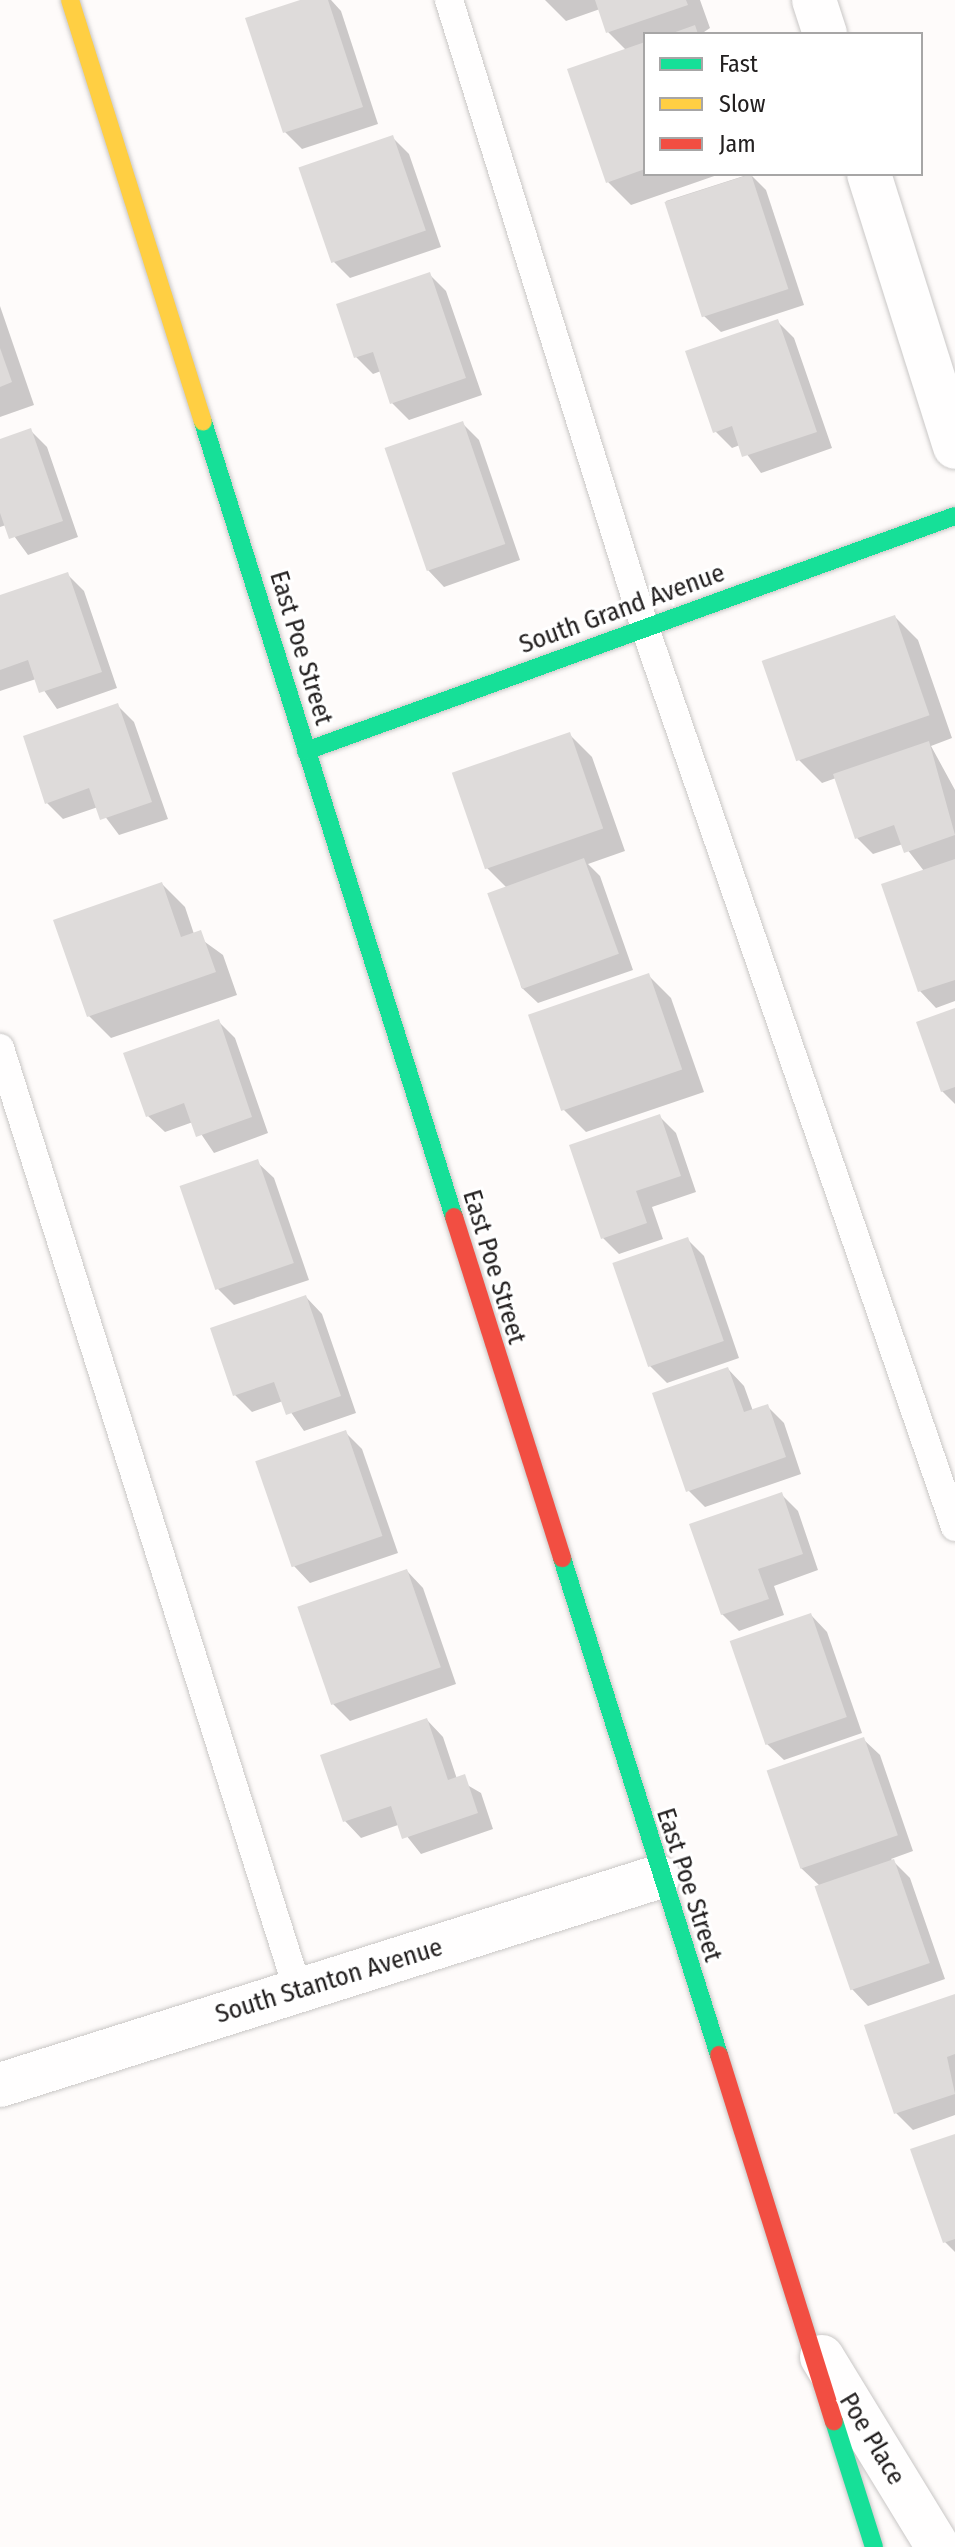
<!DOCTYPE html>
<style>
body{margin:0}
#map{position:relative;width:955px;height:2547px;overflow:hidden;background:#fefbfa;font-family:"Fira Sans Condensed",sans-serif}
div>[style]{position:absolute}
.shadow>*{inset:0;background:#0003}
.building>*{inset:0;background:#dedbda;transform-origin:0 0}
.roads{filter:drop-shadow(0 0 2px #c9c7c6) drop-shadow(0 0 2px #c9c7c6)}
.lane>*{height:28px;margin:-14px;padding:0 14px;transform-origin:14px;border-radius:14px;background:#fffefe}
.street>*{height:44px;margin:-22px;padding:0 22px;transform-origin:22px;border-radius:22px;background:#fffefe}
.fast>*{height:18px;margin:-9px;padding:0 9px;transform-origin:9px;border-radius:9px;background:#16e098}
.slow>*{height:18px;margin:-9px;padding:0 9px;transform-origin:9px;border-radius:9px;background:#ffcf43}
.jam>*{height:18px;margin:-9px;padding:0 9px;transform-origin:9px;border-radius:9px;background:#f24e42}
span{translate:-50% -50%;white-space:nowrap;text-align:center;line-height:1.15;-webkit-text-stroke:6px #fff;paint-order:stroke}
.street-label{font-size:26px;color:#232020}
.legend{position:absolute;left:643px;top:32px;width:280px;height:144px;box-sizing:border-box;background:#fff;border:2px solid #a7a6a6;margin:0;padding:10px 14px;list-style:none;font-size:24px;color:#232020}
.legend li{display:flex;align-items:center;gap:16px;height:40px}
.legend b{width:40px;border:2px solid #a7a6a6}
</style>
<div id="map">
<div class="shadow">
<i style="clip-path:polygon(306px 0,331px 0,341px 11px,378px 124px,302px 149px,285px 132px)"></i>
<i style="clip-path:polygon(545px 0,700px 0,710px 28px,701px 34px,645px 34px,645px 174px,720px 174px,631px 205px,608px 182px,627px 51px,608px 32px,600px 9px,566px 21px)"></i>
<i style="clip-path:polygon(392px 137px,409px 154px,441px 247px,350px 278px,333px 261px,301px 169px)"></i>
<i style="clip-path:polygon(750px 174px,766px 190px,804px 305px,721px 332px,704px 316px,666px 201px)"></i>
<i style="clip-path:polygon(429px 274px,446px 291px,482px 395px,409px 420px,392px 403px,381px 371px,373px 374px,356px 357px,338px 306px)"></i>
<i style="clip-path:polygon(0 306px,34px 405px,0 417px)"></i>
<i style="clip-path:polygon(777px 321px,794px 338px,832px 448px,761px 473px,740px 445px,732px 448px,715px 431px)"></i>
<i style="clip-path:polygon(462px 423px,479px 440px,520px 560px,444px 587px,428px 570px)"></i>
<i style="clip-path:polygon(30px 430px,47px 447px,78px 537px,28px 555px,6px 525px,0 527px,0 441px)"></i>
<i style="clip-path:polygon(67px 574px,84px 591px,117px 688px,57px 709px,36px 679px,0 691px,0 597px)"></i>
<i style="clip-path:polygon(895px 617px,918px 640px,952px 738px,931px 746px,955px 790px,955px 1001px,936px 1008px,920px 991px,924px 871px,903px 844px,873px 854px,857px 838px,836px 778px,822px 783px,799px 760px)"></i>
<i style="clip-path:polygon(118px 706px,134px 722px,168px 819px,119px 835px,98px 807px,63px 819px,47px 803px)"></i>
<i style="clip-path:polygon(569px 734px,592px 757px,625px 851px,588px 864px,600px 876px,633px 970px,538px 1003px,521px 987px,506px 887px,487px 868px)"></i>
<i style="clip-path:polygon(162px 884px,185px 907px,194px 934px,223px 955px,237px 995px,111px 1038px,88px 1015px)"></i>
<i style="clip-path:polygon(648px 975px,671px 998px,704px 1092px,586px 1132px,563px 1109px)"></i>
<i style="clip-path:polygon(955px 1010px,955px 1104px,942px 1091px)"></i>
<i style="clip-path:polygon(218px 1021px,235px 1038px,268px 1133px,214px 1153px,193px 1122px,165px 1132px,148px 1116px)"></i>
<i style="clip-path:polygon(659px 1116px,676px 1133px,696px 1192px,652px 1207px,663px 1239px,619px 1254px,603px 1238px)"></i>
<i style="clip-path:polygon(257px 1162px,274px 1178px,309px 1280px,234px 1305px,218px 1289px)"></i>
<i style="clip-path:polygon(688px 1240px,704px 1256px,739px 1358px,667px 1383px,650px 1366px,615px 1265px)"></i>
<i style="clip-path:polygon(306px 1297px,322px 1314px,356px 1413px,304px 1431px,283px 1401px,252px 1412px,235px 1395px)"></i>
<i style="clip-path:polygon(728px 1369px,744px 1386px,753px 1411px,767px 1406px,784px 1423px,801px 1474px,705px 1507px,688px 1490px)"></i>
<i style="clip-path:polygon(346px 1433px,362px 1449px,398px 1553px,310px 1583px,294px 1566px)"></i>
<i style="clip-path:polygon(781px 1494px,798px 1511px,818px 1570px,774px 1586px,784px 1615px,739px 1631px,722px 1614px)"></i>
<i style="clip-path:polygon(407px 1571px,423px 1588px,456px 1684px,350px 1721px,333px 1704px)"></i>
<i style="clip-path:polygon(811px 1615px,827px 1632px,862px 1733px,784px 1760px,767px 1744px)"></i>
<i style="clip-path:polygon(427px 1720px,443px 1737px,457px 1779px,481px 1793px,493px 1829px,421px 1854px,398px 1825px,361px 1838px,345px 1821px)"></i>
<i style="clip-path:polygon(863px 1739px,880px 1755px,913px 1851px,891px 1859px,910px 1878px,945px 1979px,868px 2006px,852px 1989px,820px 1886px,801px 1868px)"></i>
<i style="clip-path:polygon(955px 1996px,955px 2115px,913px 2130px,896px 2113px,866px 2026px)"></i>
<i style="clip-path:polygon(955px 2136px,955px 2252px,945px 2242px)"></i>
</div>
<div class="building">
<i style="clip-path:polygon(300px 0,328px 0,363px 107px,283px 133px,245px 18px)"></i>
<i style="clip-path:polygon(595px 0,686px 0,688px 5px,606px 33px)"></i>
<i style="clip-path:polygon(695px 25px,698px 34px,670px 34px)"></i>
<i style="clip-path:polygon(645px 42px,645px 169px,606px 183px,567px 69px)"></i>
<i style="left:393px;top:135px;width:101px;height:100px;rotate:71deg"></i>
<i style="left:751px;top:174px;width:121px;height:91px;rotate:72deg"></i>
<i style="clip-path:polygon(430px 272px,466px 378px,390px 404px,373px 352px,354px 358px,336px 304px)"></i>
<i style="clip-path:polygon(778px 319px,817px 432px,742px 457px,732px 426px,713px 433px,685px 351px)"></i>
<i style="clip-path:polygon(0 348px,12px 382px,0 387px)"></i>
<i style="left:463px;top:421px;width:130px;height:83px;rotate:71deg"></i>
<i style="clip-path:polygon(31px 428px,63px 521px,9px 539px,0 513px,0 439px)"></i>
<i style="clip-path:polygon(68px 572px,102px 672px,39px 693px,28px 660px,0 670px,0 595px)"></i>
<i style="left:895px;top:615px;width:106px;height:141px;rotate:71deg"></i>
<i style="clip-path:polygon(118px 703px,152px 802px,100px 820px,89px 788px,45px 804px,23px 736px)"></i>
<i style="left:570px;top:732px;width:102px;height:125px;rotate:71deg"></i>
<i style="clip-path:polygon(929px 741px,955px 835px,904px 853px,894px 825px,855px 839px,833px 774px)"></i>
<i style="left:584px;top:858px;width:102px;height:103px;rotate:70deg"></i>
<i style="clip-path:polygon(955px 859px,955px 980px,918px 992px,881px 884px)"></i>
<i style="clip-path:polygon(162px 882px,181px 937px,201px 930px,216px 972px,87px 1017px,53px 920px)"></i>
<i style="left:649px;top:973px;width:102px;height:128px;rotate:71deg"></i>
<i style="clip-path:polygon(955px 1008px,955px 1087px,941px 1092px,916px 1022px)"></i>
<i style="clip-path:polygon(219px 1019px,252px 1117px,196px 1137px,184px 1103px,146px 1117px,123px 1053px)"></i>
<i style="clip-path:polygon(660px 1114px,681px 1176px,636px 1191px,647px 1223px,601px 1239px,569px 1145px)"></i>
<i style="left:258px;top:1159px;width:110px;height:83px;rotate:71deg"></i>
<i style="left:688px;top:1237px;width:110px;height:80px;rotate:71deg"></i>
<i style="clip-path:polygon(306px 1295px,341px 1396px,286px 1415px,274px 1382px,233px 1396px,210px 1328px)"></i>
<i style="clip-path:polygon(728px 1367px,744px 1412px,768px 1404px,786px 1457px,686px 1492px,652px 1393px)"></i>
<i style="left:346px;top:1430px;width:112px;height:96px;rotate:71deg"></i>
<i style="clip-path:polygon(782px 1492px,803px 1554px,758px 1569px,769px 1599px,721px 1615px,689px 1524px)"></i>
<i style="left:407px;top:1569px;width:104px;height:116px;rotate:71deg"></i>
<i style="left:811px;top:1613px;width:110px;height:86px;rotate:71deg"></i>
<i style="clip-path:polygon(427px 1718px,448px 1780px,465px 1774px,478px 1813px,402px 1839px,391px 1806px,343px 1822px,320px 1755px)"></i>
<i style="left:864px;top:1737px;width:104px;height:103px;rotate:71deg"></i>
<i style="left:894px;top:1859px;width:110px;height:84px;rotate:71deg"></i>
<i style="clip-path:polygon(955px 1994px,955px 2054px,947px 2057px,955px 2094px,894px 2114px,864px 2025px)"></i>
<i style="clip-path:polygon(955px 2134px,955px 2239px,943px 2243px,910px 2149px)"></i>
</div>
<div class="roads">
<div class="lane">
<i style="left:449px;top:0;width:658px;rotate:72.67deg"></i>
<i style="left:645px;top:628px;width:951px;rotate:70.97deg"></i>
<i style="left:0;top:1048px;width:988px;rotate:72.45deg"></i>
</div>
<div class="street">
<i style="left:814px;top:0;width:36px;rotate:72deg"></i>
<i style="left:869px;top:174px;width:286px;rotate:72.5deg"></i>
<i style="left:0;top:2085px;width:690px;rotate:-17.54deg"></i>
<i style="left:822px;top:2357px;width:223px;rotate:58.6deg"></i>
</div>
<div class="fast">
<i style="left:203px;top:422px;width:834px;rotate:72.48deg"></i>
<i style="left:306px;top:751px;width:690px;rotate:-19.91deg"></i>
<i style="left:562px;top:1558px;width:521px;rotate:72.47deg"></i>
<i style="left:834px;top:2421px;width:132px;rotate:72.4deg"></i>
</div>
<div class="slow">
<i style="left:70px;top:0;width:442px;rotate:72.5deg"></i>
</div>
<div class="jam">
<i style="left:454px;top:1217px;width:358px;rotate:72.4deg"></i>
<i style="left:719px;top:2055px;width:384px;rotate:72.6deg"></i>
</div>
</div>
<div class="street-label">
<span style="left:622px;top:609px;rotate:-20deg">South Grand Avenue</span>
<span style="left:301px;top:648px;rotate:73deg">East Poe Street</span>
<span style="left:494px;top:1267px;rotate:73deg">East Poe Street</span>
<span style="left:689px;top:1885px;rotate:72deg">East Poe Street</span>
<span style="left:329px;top:1981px;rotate:-17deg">South Stanton Avenue</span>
<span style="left:872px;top:2439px;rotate:59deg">Poe Place</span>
</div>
<ul class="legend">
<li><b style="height:10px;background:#16e098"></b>Fast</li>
<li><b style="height:10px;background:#ffcf43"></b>Slow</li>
<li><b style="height:10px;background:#f24e42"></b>Jam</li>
</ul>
</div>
